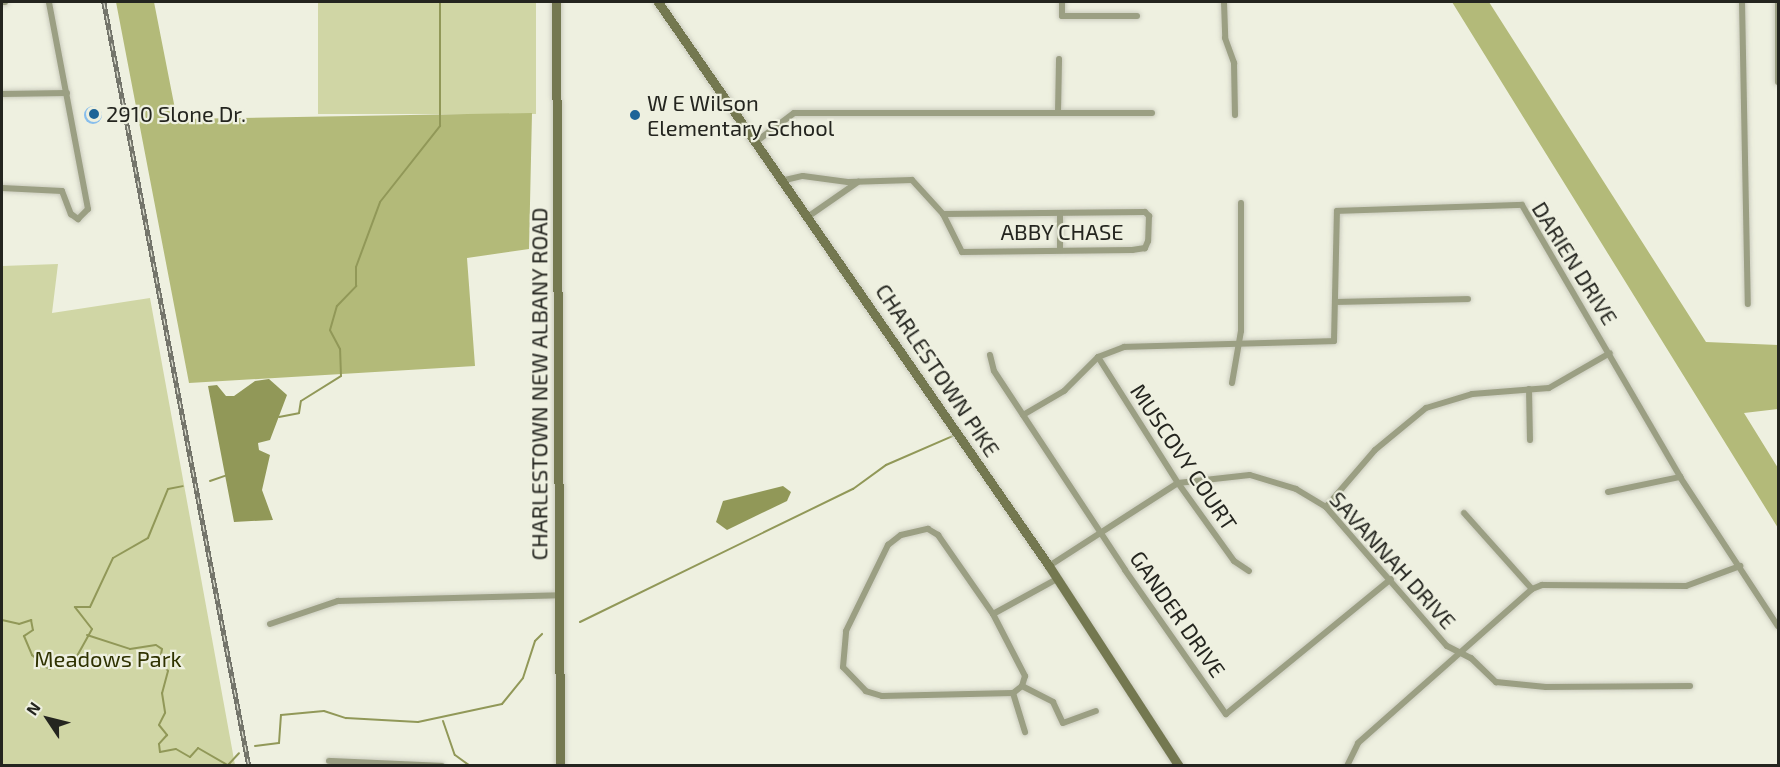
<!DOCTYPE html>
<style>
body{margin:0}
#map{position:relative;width:1780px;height:767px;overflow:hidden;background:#eef0e0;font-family:"Exo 2",sans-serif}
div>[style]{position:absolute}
.green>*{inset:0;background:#d0d6a5;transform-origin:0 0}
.forest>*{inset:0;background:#b3ba79}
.water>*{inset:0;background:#919858}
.stream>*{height:2px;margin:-1px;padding:0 1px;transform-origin:1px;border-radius:1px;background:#919858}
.building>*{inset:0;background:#88beec}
.round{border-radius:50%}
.roads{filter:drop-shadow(0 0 2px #cacbbd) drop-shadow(0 0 2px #cacbbd)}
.street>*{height:6px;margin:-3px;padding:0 3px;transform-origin:3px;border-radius:3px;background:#9b9f83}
.secondary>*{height:9px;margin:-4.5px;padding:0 4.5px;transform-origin:4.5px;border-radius:4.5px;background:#747850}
.rail>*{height:4.5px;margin-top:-2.25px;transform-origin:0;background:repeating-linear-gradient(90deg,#eef0e0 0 7px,#74756b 0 14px);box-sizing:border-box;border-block:2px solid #74756b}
.dots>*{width:16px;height:16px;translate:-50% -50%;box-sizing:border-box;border:3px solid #eef0e0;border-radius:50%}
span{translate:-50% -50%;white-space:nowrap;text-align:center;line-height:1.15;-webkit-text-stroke:4.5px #eef0e0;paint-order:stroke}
.poi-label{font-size:22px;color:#24251f}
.left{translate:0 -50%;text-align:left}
.street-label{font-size:22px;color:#24251f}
.park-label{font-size:22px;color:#2f3200}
.frame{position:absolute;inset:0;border:3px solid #24251f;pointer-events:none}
.north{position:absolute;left:18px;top:689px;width:60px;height:60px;-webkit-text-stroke:4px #eef0e0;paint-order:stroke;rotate:305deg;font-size:16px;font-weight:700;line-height:24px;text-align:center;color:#24251f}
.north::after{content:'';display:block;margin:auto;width:21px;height:27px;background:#24251f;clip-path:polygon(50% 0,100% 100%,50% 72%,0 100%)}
</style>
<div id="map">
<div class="green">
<i style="left:318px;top:2px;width:218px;height:112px"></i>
<i style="clip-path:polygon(58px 264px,52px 313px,150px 298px,235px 765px,2px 765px,2px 266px)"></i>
</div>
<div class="forest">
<i style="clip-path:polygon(116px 2px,154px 2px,177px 119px,532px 113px,529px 249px,467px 258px,475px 366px,189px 383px)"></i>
<i style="clip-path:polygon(1452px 2px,1489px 2px,1706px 342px,1778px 345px,1778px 409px,1744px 413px,1778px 468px,1778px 528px)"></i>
</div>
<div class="water">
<i style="clip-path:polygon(269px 379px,287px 395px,270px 440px,258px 443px,259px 450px,270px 455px,262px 490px,273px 520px,234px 522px,208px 386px,217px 385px,226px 396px,234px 396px,255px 381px)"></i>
<i style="clip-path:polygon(783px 486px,791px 492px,787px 501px,727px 530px,716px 522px,723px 501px)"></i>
</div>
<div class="stream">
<i style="left:279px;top:417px;width:20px;rotate:-11deg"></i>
<i style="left:299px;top:413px;width:12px;rotate:-81deg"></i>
<i style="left:301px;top:401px;width:47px;rotate:-32deg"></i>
<i style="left:341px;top:376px;width:27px;rotate:-92deg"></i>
<i style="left:340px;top:349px;width:21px;rotate:-118deg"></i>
<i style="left:330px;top:330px;width:25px;rotate:-74deg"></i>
<i style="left:337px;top:306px;width:28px;rotate:-46deg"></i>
<i style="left:356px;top:286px;width:19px;rotate:-90deg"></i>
<i style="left:356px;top:267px;width:69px;rotate:-69.7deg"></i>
<i style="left:380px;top:202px;width:97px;rotate:-51.7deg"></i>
<i style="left:440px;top:126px;width:124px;rotate:-90deg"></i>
<i style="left:210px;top:481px;width:18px;rotate:-19deg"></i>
<i style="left:2px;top:620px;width:17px;rotate:13deg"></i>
<i style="left:19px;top:624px;width:13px;rotate:-18deg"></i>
<i style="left:31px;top:620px;width:10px;rotate:79deg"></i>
<i style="left:33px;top:630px;width:11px;rotate:146deg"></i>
<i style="left:24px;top:636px;width:21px;rotate:67deg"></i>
<i style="left:32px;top:655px;width:18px;rotate:41deg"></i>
<i style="left:46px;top:667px;width:4px;rotate:27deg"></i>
<i style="left:50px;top:669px;width:12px;rotate:-66deg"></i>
<i style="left:55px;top:658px;width:18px;rotate:22deg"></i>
<i style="left:72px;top:665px;width:41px;rotate:-60.9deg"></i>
<i style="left:92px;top:629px;width:28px;rotate:-128deg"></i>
<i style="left:75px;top:607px;width:15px"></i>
<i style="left:90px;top:607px;width:54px;rotate:-64.9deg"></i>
<i style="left:113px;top:558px;width:40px;rotate:-29.7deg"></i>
<i style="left:148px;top:538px;width:53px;rotate:-67.8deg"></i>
<i style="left:168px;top:489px;width:15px;rotate:-11deg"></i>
<i style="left:580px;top:622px;width:304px;rotate:-26deg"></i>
<i style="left:853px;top:489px;width:41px;rotate:-36deg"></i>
<i style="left:886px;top:465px;width:75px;rotate:-23.5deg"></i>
<i style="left:87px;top:635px;width:45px;rotate:18deg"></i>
<i style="left:130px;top:649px;width:26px;rotate:-9deg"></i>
<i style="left:156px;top:645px;width:7px;rotate:34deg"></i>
<i style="left:162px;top:649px;width:10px;rotate:101deg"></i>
<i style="left:160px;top:659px;width:14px;rotate:56deg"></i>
<i style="left:168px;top:671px;width:23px;rotate:105deg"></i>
<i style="left:162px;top:693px;width:20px;rotate:81deg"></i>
<i style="left:165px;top:713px;width:13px;rotate:117deg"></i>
<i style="left:159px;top:725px;width:13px;rotate:51deg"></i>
<i style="left:167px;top:735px;width:12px;rotate:132deg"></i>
<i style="left:159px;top:744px;width:8px;rotate:83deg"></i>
<i style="left:160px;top:752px;width:16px;rotate:-11deg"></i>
<i style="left:176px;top:749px;width:16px;rotate:30deg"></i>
<i style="left:190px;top:757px;width:12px;rotate:-48deg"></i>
<i style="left:198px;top:748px;width:34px;rotate:30deg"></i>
<i style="left:228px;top:765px;width:16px;rotate:-47deg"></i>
<i style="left:443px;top:721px;width:36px;rotate:71deg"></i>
<i style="left:455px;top:755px;width:19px;rotate:36deg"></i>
<i style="left:255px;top:746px;width:24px;rotate:-7deg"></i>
<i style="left:279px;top:743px;width:28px;rotate:-86deg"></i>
<i style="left:281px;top:715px;width:43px;rotate:-5.3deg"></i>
<i style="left:324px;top:711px;width:23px;rotate:18deg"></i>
<i style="left:346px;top:718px;width:72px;rotate:3.2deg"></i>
<i style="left:418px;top:722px;width:86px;rotate:-12.1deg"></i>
<i style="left:502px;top:704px;width:33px;rotate:-51deg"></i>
<i style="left:523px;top:678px;width:39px;rotate:-72deg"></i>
<i style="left:535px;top:641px;width:10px;rotate:-45deg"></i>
</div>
<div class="building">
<i class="round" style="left:84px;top:106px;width:18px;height:18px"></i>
</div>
<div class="roads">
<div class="street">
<i style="left:2px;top:2px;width:3px"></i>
<i style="left:1062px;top:2px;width:14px;rotate:90deg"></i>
<i style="left:1062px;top:16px;width:75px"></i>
<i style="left:1224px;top:2px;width:36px;rotate:88deg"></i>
<i style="left:1225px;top:38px;width:27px;rotate:70deg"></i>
<i style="left:1234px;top:63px;width:52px;rotate:88.9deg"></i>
<i style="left:1742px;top:2px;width:302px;rotate:88.9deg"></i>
<i style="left:1778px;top:2px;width:80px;rotate:90deg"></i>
<i style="left:2px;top:94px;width:65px;rotate:-0.9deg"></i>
<i style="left:1058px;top:113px;width:54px;rotate:-88.9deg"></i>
<i style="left:757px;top:141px;width:46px;rotate:-37.1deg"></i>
<i style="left:794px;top:113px;width:358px"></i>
<i style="left:785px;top:180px;width:18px;rotate:-13deg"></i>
<i style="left:803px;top:176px;width:45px;rotate:7.6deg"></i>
<i style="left:848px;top:182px;width:64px;rotate:-1.8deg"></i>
<i style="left:912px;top:180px;width:46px;rotate:47.6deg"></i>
<i style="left:943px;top:214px;width:202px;rotate:-0.6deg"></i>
<i style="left:1145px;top:212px;width:6px;rotate:45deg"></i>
<i style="left:1149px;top:216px;width:25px;rotate:92deg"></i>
<i style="left:1148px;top:241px;width:8px;rotate:113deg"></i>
<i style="left:1145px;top:248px;width:13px;rotate:171deg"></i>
<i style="left:1132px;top:250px;width:170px;rotate:179.3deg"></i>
<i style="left:962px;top:252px;width:42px;rotate:-116.6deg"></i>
<i style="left:2px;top:188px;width:60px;rotate:2.9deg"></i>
<i style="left:62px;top:191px;width:25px;rotate:69deg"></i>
<i style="left:71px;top:214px;width:9px;rotate:36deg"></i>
<i style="left:78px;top:219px;width:14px;rotate:-45deg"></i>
<i style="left:88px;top:209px;width:211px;rotate:-100.7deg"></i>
<i style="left:1060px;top:213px;width:35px;rotate:90deg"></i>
<i style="left:809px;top:216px;width:60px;rotate:-34.8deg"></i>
<i style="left:1338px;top:302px;width:130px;rotate:-1.3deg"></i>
<i style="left:990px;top:355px;width:16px;rotate:76deg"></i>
<i style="left:994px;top:371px;width:238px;rotate:56.6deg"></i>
<i style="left:1125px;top:570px;width:176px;rotate:55deg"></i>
<i style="left:1226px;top:714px;width:213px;rotate:-39.3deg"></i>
<i style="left:1098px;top:357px;width:149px;rotate:57.6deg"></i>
<i style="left:1178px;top:483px;width:96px;rotate:54.3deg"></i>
<i style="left:1234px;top:561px;width:18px;rotate:34deg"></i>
<i style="left:1232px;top:383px;width:53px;rotate:-80.2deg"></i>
<i style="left:1241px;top:331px;width:128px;rotate:-90deg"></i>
<i style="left:1529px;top:389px;width:51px;rotate:88.9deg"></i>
<i style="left:1023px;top:415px;width:48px;rotate:-30.3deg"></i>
<i style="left:1064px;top:391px;width:48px;rotate:-45deg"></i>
<i style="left:1098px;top:357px;width:28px;rotate:-21deg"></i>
<i style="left:1124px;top:347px;width:210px;rotate:-1.6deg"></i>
<i style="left:1334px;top:341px;width:130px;rotate:-88.7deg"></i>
<i style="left:1337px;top:211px;width:185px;rotate:-1.9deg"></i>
<i style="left:1522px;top:205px;width:315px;rotate:59.8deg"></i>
<i style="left:1680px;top:477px;width:178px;rotate:56.7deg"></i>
<i style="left:1608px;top:492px;width:74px;rotate:-11.8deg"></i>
<i style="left:1326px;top:507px;width:75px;rotate:-49.3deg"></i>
<i style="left:1375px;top:450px;width:66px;rotate:-39.5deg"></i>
<i style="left:1426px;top:408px;width:48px;rotate:-16.9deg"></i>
<i style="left:1472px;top:394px;width:77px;rotate:-4.5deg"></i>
<i style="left:1549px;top:388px;width:70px;rotate:-29.8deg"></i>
<i style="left:1464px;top:513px;width:102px;rotate:48.2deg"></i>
<i style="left:1049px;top:566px;width:153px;rotate:-32.8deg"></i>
<i style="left:1178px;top:483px;width:72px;rotate:-6.3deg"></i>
<i style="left:1250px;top:475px;width:48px;rotate:16.9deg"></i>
<i style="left:1296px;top:489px;width:35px;rotate:31deg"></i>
<i style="left:1326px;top:507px;width:184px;rotate:49deg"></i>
<i style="left:1447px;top:646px;width:27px;rotate:27deg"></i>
<i style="left:1471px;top:658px;width:35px;rotate:44deg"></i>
<i style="left:1496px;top:682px;width:50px;rotate:5.7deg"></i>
<i style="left:1546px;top:687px;width:144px;rotate:-0.4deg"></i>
<i style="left:993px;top:614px;width:70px;rotate:62.7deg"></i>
<i style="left:1025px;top:676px;width:10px;rotate:107deg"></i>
<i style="left:1022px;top:686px;width:11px;rotate:142deg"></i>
<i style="left:1013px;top:693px;width:131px;rotate:178.7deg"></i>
<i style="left:882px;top:696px;width:17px;rotate:-163deg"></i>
<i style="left:866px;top:691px;width:33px;rotate:-134deg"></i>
<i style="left:843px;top:667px;width:36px;rotate:-85deg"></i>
<i style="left:846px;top:631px;width:96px;rotate:-64deg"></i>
<i style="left:888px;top:545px;width:16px;rotate:-38deg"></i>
<i style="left:901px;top:535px;width:28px;rotate:-13deg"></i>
<i style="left:928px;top:529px;width:12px;rotate:31deg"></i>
<i style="left:938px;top:535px;width:96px;rotate:55.2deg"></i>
<i style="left:993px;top:614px;width:71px;rotate:-28.7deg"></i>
<i style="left:270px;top:624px;width:72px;rotate:-18.7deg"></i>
<i style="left:338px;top:601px;width:222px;rotate:-1.5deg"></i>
<i style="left:1022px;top:686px;width:35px;rotate:27deg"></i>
<i style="left:1053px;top:702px;width:23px;rotate:65deg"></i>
<i style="left:1063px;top:723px;width:35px;rotate:-20deg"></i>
<i style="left:1013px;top:693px;width:41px;rotate:72.9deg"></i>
<i style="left:329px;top:761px;width:113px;rotate:2.5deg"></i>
<i style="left:1347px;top:766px;width:25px;rotate:-64deg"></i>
<i style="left:1358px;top:743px;width:232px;rotate:-41.5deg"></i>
<i style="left:1532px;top:589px;width:11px;rotate:-22deg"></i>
<i style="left:1542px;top:585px;width:144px;rotate:0.4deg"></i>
<i style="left:1686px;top:586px;width:58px;rotate:-20.3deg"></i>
</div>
<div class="secondary">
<i style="left:556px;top:2px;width:764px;rotate:89.7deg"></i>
<i style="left:658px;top:2px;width:686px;rotate:55.27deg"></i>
<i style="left:1049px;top:566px;width:239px;rotate:57deg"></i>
</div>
</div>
<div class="rail">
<i style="left:104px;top:2px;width:778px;rotate:79.25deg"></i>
</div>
<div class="dots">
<i style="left:94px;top:114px;background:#1d6498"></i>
<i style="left:635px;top:115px;background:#1d6498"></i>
</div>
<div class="poi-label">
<span class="left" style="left:647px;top:115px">W E Wilson<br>Elementary School</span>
<span class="left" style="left:106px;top:114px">2910 Slone Dr.</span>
</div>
<div class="street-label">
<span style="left:1062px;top:232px">ABBY CHASE</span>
<span style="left:1575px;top:263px;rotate:58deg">DARIEN DRIVE</span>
<span style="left:938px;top:370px;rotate:56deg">CHARLESTOWN PIKE</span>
<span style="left:539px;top:384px;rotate:-90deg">CHARLESTOWN NEW ALBANY ROAD</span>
<span style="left:1184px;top:457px;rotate:56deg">MUSCOVY COURT</span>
<span style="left:1393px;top:560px;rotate:48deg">SAVANNAH DRIVE</span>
<span style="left:1178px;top:614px;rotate:55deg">GANDER DRIVE</span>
</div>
<div class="park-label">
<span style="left:108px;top:659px">Meadows Park</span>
</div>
<div class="frame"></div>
<div class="north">N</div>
</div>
